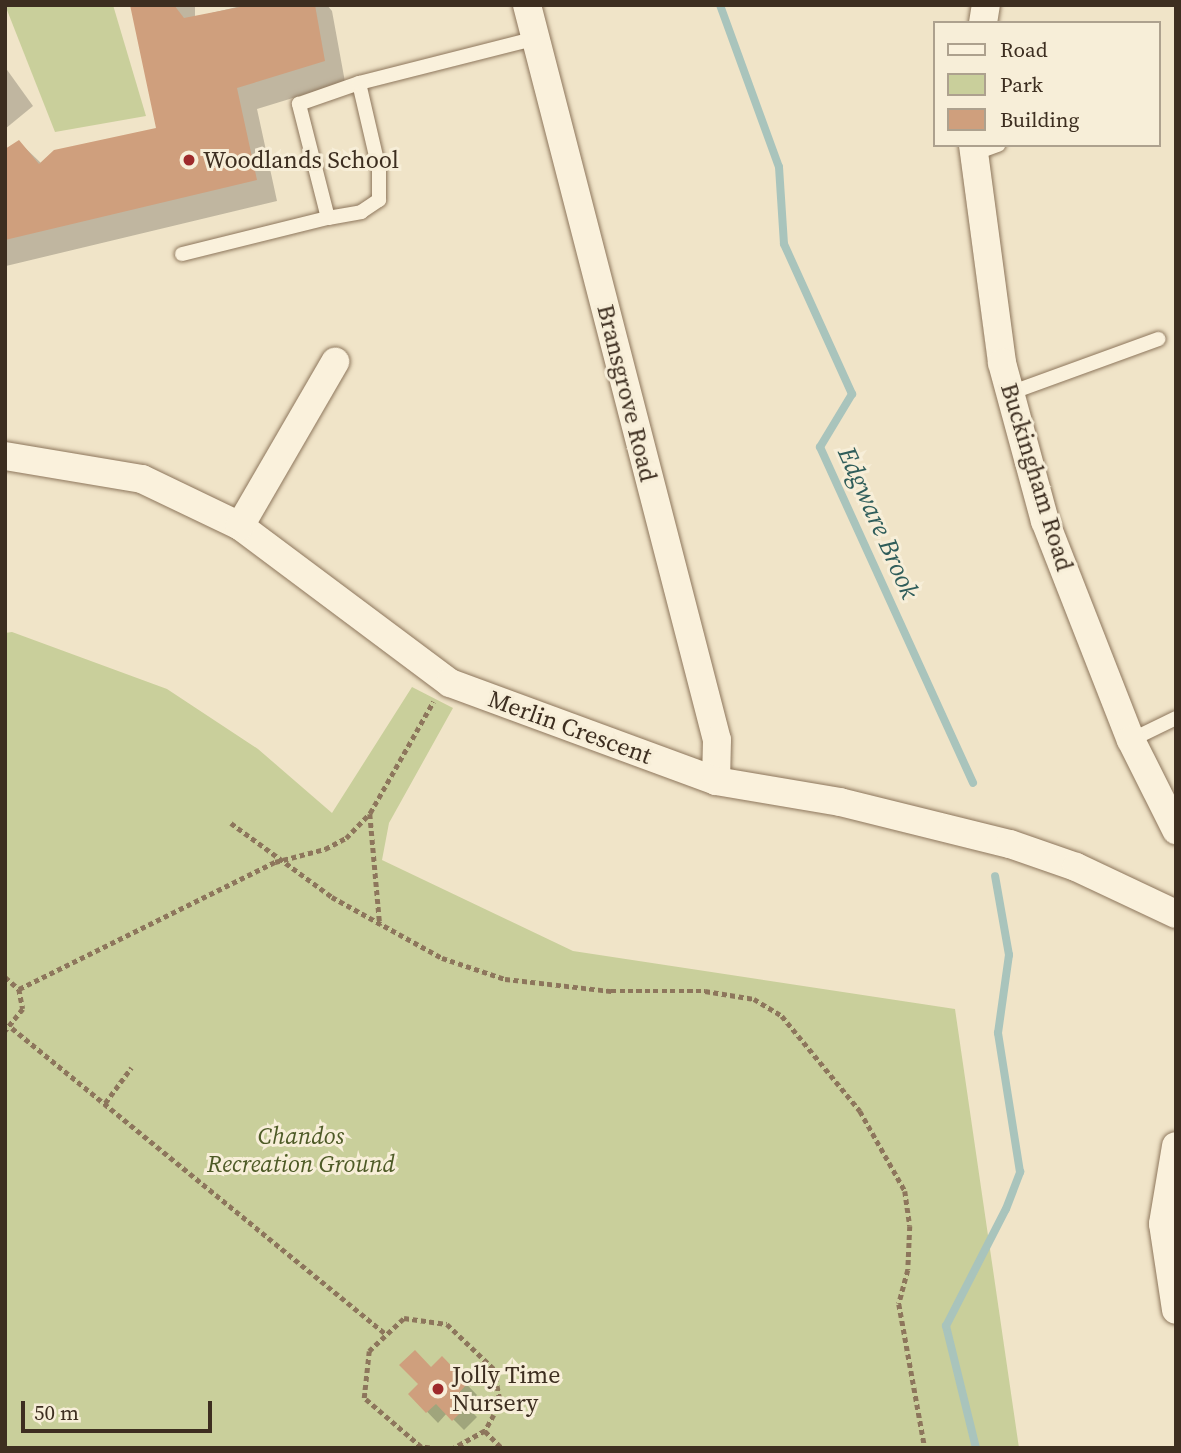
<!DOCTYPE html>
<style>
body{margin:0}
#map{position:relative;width:1181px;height:1453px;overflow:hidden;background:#f0e4c8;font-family:"Source Serif 4",serif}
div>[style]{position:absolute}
.green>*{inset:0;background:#c9cf9b}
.shadow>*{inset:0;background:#0003}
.stream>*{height:8px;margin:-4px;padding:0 4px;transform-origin:4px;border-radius:4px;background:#a9c4bc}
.building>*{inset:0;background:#cf9f7d}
.path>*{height:4.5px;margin-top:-2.25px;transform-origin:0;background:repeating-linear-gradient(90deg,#8d765c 0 5px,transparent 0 8.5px)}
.roads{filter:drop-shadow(0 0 2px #8d765c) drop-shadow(0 0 2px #8d765c)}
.lane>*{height:14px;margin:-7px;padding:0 7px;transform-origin:7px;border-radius:7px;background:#faf1dc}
.street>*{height:28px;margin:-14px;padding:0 14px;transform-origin:14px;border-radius:14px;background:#faf1dc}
.dots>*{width:19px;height:19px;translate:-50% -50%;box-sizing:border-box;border:4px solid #f7eed8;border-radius:50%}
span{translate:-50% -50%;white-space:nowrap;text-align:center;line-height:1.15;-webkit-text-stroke:6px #f7eed8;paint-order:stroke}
.poi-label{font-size:24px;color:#3d2e20}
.left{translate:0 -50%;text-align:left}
.street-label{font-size:24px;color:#3d2e20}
.park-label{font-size:24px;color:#4d5a26;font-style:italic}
.water-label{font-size:26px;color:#2f5d5a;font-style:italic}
.frame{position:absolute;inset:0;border:7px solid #3d2e20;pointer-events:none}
.legend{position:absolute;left:933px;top:21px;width:228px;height:126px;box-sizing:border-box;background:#f7eed8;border:2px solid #ada18e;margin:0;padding:9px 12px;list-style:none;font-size:21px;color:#3d2e20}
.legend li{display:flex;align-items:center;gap:14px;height:35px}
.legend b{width:35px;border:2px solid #ada18e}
.scale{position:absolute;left:21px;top:1401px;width:191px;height:32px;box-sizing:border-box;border:4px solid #3d2e20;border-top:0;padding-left:9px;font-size:21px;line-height:24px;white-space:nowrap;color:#3d2e20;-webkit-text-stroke:5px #f7eed8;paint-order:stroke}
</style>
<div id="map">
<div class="green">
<i style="clip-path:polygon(5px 5px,113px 5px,146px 116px,55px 132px)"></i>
<i style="clip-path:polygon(12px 632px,167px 689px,258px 749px,332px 813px,412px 687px,453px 708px,389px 823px,382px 860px,573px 951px,955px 1009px,1019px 1448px,5px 1448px,5px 633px)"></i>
</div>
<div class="shadow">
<i style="clip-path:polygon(132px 5px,195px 5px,195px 17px,245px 5px,327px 5px,332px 11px,345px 82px,257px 109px,277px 201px,6px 266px,5px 151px,19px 142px,42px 164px,158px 130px)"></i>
<i style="clip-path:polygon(5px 67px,33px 106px,5px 129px)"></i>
<i style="clip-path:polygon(442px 1359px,477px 1395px,466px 1406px,477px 1417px,464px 1430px,447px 1413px,438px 1423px,410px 1394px)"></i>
</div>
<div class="stream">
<i style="left:720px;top:5px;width:172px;rotate:70deg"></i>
<i style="left:779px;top:167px;width:77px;rotate:86.3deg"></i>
<i style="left:784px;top:244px;width:165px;rotate:65.6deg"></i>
<i style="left:852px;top:394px;width:62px;rotate:121.1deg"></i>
<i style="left:820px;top:447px;width:369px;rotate:65.5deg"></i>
<i style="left:976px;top:1448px;width:126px;rotate:-103.8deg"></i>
<i style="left:946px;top:1326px;width:131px;rotate:-62.9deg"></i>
<i style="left:1006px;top:1209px;width:40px;rotate:-69deg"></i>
<i style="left:1020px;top:1172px;width:141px;rotate:-99deg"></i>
<i style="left:998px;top:1033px;width:79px;rotate:-82deg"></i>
<i style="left:1009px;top:955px;width:80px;rotate:-100deg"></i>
</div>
<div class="building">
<i style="clip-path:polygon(130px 5px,174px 5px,184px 18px,250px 5px,315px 5px,325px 61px,237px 88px,257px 180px,5px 240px,5px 149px,19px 140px,39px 164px,54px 150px,156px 128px)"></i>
<i style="clip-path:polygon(415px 1350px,431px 1367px,442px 1356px,468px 1383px,457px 1395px,467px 1406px,452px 1421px,436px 1404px,426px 1413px,408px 1394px,418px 1384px,399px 1365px)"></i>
</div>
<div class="path">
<i style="left:370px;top:814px;width:112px;rotate:84.9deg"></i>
<i style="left:231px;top:823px;width:125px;rotate:36.2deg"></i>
<i style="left:332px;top:897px;width:126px;rotate:29deg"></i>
<i style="left:442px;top:958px;width:66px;rotate:18.4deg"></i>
<i style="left:505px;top:979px;width:107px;rotate:6.5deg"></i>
<i style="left:611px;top:991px;width:94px"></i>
<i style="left:705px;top:991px;width:50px;rotate:9.3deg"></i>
<i style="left:754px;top:999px;width:33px;rotate:31deg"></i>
<i style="left:782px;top:1016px;width:123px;rotate:50.6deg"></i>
<i style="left:860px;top:1111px;width:92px;rotate:60.6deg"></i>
<i style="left:905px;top:1191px;width:35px;rotate:82deg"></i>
<i style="left:910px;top:1226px;width:44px;rotate:92.6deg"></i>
<i style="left:908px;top:1270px;width:35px;rotate:105deg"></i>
<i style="left:899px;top:1304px;width:146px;rotate:79.8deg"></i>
<i style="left:5px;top:977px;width:18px;rotate:41deg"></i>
<i style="left:19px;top:989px;width:20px;rotate:79deg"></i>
<i style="left:23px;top:1009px;width:28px;rotate:129deg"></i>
<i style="left:19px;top:989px;width:286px;rotate:-26.4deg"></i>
<i style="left:275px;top:862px;width:52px;rotate:-14.6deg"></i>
<i style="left:325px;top:849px;width:24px;rotate:-28deg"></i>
<i style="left:346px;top:838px;width:35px;rotate:-46deg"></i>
<i style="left:370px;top:813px;width:128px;rotate:-60.4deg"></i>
<i style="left:12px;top:1028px;width:483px;rotate:39.3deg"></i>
<i style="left:105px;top:1103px;width:44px;rotate:-53.4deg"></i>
<i style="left:485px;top:1431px;width:24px;rotate:45deg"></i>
<i style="left:430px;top:1448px;width:9px;rotate:-174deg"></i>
<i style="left:421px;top:1447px;width:75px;rotate:-139.3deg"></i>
<i style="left:364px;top:1398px;width:47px;rotate:-83.9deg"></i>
<i style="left:369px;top:1351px;width:48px;rotate:-43.3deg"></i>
<i style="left:404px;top:1318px;width:43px;rotate:7.9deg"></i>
<i style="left:447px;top:1324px;width:65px;rotate:43.8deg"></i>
<i style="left:494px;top:1369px;width:31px;rotate:79deg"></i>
<i style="left:500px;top:1399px;width:17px;rotate:111deg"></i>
<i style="left:494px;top:1415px;width:18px;rotate:119deg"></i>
<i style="left:485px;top:1431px;width:35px;rotate:151deg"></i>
</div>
<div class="roads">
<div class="lane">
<i style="left:973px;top:154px;width:27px;rotate:-20deg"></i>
<i style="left:328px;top:218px;width:34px;rotate:-10deg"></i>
<i style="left:361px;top:212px;width:22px;rotate:-34deg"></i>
<i style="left:379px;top:200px;width:31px;rotate:-90deg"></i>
<i style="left:379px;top:169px;width:88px;rotate:-103.1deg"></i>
<i style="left:182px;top:254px;width:150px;rotate:-13.9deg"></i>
<i style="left:328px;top:218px;width:118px;rotate:-104.3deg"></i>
<i style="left:299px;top:104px;width:64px;rotate:-19.3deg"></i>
<i style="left:359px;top:83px;width:184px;rotate:-14.2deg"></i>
<i style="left:1010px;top:393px;width:158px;rotate:-20deg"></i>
<i style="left:1131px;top:740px;width:50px;rotate:-26.1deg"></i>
</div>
<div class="street">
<i style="left:527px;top:5px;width:759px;rotate:75.51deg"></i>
<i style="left:717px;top:740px;width:41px;rotate:91.4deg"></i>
<i style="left:983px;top:23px;width:18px;rotate:-81deg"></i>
<i style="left:973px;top:145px;width:220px;rotate:82.4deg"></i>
<i style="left:1002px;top:363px;width:164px;rotate:74.8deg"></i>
<i style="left:1045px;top:521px;width:235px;rotate:68.6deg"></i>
<i style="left:1131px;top:740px;width:101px;rotate:63.4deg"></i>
<i style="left:5px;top:456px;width:139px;rotate:9.5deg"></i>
<i style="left:142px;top:479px;width:109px;rotate:25.6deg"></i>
<i style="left:240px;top:526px;width:262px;rotate:36.8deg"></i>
<i style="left:450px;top:683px;width:283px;rotate:20.2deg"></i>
<i style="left:716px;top:781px;width:126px;rotate:9.6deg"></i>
<i style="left:840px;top:802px;width:175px;rotate:13.9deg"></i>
<i style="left:1010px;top:844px;width:70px;rotate:19.2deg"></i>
<i style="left:1076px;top:867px;width:110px;rotate:25.2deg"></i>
<i style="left:240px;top:526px;width:190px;rotate:-59.9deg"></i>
<i style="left:1176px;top:1146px;width:79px;rotate:99.5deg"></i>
<i style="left:1163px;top:1224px;width:87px;rotate:81.4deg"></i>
</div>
</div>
<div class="dots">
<i style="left:189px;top:160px;background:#9e2a2b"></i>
<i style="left:438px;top:1389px;background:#9e2a2b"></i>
</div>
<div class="poi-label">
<span class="left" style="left:203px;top:160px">Woodlands School</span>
<span class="left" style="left:452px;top:1389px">Jolly Time<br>Nursery</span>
</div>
<div class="street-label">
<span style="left:627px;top:393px;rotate:76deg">Bransgrove Road</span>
<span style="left:1037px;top:477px;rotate:73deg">Buckingham Road</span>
<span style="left:570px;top:727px;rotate:20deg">Merlin Crescent</span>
</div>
<div class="park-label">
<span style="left:301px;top:1150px">Chandos<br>Recreation Ground</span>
</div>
<div class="water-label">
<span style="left:878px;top:523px;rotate:66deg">Edgware Brook</span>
</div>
<div class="frame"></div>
<ul class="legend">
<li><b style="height:9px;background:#faf1dc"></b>Road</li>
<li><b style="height:19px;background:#c9cf9b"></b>Park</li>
<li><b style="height:19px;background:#cf9f7d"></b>Building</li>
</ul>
<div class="scale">50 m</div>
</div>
